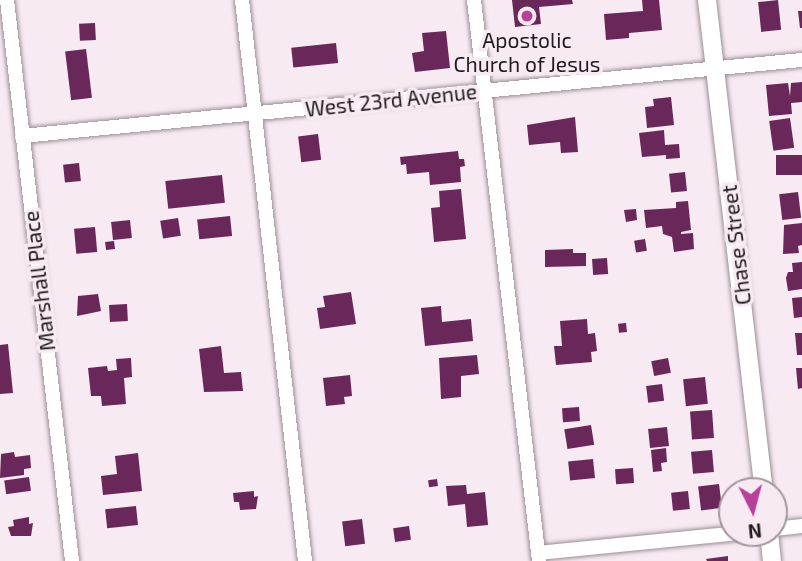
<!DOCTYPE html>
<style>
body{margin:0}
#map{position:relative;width:802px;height:561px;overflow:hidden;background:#f8eaf3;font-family:"Exo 2",sans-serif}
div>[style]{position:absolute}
.building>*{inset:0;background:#6a2759;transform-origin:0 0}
.roads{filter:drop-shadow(0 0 2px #9b8f97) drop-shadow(0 0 2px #9b8f97)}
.minor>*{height:14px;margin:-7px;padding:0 7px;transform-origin:7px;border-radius:7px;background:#fff}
.tertiary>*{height:18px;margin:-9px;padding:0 9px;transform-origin:9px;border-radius:9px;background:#fff}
.dots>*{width:19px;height:19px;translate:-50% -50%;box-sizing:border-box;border:4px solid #f8eaf3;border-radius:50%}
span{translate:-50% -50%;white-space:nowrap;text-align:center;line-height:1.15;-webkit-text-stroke:7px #f8eaf3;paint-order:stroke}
.poi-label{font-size:21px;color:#1f1b1e}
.street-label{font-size:21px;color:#1f1b1e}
.north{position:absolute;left:718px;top:477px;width:70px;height:70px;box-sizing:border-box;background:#f8eaf3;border:2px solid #a1979e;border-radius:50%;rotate:174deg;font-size:19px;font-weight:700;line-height:28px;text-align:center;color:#1f1b1e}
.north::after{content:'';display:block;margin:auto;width:24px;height:32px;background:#b64199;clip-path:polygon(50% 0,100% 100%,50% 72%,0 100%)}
</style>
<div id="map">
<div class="building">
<i style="clip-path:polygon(512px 0,572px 0,573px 4px,539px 7px,541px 24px,515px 27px)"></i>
<i style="clip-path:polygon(642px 0,659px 0,662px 30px,629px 33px,629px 38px,606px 40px,604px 14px,643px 11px)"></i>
<i style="left:778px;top:0;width:30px;height:20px;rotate:84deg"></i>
<i style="clip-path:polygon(798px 11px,802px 11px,802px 28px,800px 28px)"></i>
<i style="left:95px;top:23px;width:17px;height:16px;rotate:87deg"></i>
<i style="clip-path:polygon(446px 31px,450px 68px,415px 72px,412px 53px,424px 51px,422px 33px)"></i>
<i style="left:336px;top:43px;width:20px;height:45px;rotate:84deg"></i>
<i style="left:86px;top:49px;width:49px;height:21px;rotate:83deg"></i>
<i style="clip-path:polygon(802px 82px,802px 102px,791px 103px,792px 114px,769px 116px,766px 85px,788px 83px,790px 96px,791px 83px)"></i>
<i style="clip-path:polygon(671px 97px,674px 125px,647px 128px,645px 107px,654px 106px,653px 99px)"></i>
<i style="clip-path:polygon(575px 117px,578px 152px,561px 153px,560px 142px,529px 145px,527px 125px)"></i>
<i style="left:790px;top:118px;width:30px;height:21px;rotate:82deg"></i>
<i style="clip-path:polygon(664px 130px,665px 145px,679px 144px,680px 158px,666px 159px,666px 155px,642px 157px,639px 133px)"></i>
<i style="left:318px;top:134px;width:26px;height:20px;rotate:83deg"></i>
<i style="clip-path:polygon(458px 151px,459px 159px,464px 159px,465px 166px,460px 167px,461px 182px,430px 185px,429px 172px,407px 174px,406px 164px,401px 165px,400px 157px)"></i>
<i style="left:802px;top:155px;width:20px;height:26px;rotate:90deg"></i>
<i style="left:79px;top:163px;width:18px;height:16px;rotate:84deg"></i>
<i style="left:685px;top:172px;width:19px;height:16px;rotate:84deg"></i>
<i style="left:222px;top:175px;width:28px;height:57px;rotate:84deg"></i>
<i style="clip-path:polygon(461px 189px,466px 239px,434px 242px,431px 208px,440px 207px,439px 191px)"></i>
<i style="left:798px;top:192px;width:26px;height:19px;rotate:83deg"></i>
<i style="clip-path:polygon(688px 201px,691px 230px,681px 232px,681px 234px,693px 233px,694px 249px,674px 252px,672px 237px,663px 234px,662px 226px,646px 228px,644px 210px,676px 208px,676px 202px)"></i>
<i style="clip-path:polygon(636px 209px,637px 220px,626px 222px,624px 210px)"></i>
<i style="left:230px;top:216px;width:20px;height:33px;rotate:84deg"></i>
<i style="left:178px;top:218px;width:18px;height:18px;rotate:81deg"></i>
<i style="left:130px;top:220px;width:18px;height:19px;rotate:84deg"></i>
<i style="clip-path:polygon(802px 223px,802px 245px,798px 246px,799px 253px,783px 254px,784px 225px)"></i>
<i style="left:95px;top:227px;width:25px;height:21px;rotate:85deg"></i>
<i style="left:645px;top:239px;width:12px;height:11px;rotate:81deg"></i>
<i style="left:114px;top:241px;width:8px;height:9px;rotate:83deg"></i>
<i style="clip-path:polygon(573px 249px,573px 253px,586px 253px,586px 266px,545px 267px,545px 250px)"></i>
<i style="left:607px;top:258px;width:16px;height:15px;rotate:86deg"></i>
<i style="clip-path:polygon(802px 262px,802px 289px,788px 291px,786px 278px,788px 272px,793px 272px,792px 263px)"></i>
<i style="clip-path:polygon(351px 292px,356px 324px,320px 329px,317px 308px,325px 307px,323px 296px)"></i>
<i style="clip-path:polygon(98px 294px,101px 311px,77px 316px,78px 296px)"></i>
<i style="clip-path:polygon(802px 297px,802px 317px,794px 318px,792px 298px)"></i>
<i style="left:127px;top:304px;width:17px;height:18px;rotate:87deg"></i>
<i style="clip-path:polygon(441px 306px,442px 322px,471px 319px,473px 341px,425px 346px,421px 308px)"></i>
<i style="clip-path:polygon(587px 319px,588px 334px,595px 333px,597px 351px,591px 352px,592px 362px,556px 365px,554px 346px,562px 346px,560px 321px)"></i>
<i style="left:626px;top:323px;width:9px;height:8px;rotate:84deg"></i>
<i style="clip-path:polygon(795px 333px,802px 333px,802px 355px,797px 355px)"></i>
<i style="clip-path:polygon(8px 344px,13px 393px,0 394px,0 345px)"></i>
<i style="clip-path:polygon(221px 346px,224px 373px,241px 372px,243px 391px,204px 392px,199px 349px)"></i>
<i style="clip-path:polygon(477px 355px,479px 374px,461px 376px,461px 397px,441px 399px,439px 358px)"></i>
<i style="clip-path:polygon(131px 358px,132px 377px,124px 378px,126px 404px,102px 406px,101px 396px,91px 396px,88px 368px,107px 366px,108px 371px,117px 370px,116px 359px)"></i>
<i style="left:668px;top:358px;width:15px;height:17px;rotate:79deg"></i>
<i style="clip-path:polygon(796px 368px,802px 368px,802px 388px,798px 389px)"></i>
<i style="clip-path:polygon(350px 375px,352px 396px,344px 397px,345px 404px,326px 406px,323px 378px)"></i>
<i style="left:705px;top:377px;width:27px;height:22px;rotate:84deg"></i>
<i style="left:662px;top:384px;width:17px;height:16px;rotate:83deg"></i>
<i style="left:579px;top:407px;width:14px;height:17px;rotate:86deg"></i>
<i style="left:712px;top:410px;width:28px;height:22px;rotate:86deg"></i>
<i style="left:591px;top:425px;width:20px;height:27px;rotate:81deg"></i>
<i style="left:667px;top:427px;width:19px;height:19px;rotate:84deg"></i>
<i style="clip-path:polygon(666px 448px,667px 462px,661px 463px,662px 471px,653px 472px,651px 450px)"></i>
<i style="left:712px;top:450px;width:22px;height:21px;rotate:85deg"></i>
<i style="clip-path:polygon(14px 452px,15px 457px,30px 455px,31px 468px,24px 469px,24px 475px,0 478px,1px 454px)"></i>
<i style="clip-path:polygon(138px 453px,142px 491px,103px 495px,101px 476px,117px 474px,115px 456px)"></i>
<i style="left:593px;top:459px;width:19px;height:25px;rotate:84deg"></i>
<i style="left:633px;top:468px;width:15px;height:18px;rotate:86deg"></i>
<i style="left:29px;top:477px;width:14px;height:25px;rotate:82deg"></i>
<i style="left:437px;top:479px;width:7px;height:9px;rotate:82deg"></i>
<i style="left:719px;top:484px;width:24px;height:21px;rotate:83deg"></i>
<i style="clip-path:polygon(466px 485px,467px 494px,485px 492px,488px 525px,467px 527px,465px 504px,448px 506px,446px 486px)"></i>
<i style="clip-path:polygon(254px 491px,254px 497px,258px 496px,256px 509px,240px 510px,239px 502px,234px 502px,233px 493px)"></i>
<i style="left:688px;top:491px;width:18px;height:17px;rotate:84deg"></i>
<i style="left:136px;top:506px;width:19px;height:31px;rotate:84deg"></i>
<i style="clip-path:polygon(29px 517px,29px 524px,33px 523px,31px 536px,11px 536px,8px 527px,14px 526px,13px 520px)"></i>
<i style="left:362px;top:519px;width:25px;height:20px;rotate:83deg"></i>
<i style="left:409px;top:526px;width:14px;height:16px;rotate:82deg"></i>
<i style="clip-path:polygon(728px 556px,728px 561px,707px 561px,706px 559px)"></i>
</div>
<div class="roads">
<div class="minor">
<i style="left:7px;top:0;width:565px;rotate:83.39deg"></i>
<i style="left:242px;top:0;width:565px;rotate:83.59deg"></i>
<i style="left:474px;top:0;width:565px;rotate:83.39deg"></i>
<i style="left:22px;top:136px;width:784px;rotate:-5.57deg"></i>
<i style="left:774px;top:529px;width:28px;rotate:-6deg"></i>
<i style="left:538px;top:553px;width:202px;rotate:-5.7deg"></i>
</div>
<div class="tertiary">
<i style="left:707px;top:0;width:494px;rotate:83.4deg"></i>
<i style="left:769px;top:533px;width:28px;rotate:84deg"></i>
</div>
</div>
<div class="dots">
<i style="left:527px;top:16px;background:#b64199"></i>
</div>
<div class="poi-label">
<span style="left:527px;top:52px">Apostolic<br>Church of Jesus</span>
</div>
<div class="street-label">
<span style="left:391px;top:100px;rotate:-6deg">West 23rd Avenue</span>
<span style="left:736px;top:245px;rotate:-97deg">Chase Street</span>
<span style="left:39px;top:281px;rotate:-97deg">Marshall Place</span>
</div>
<div class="north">N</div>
</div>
